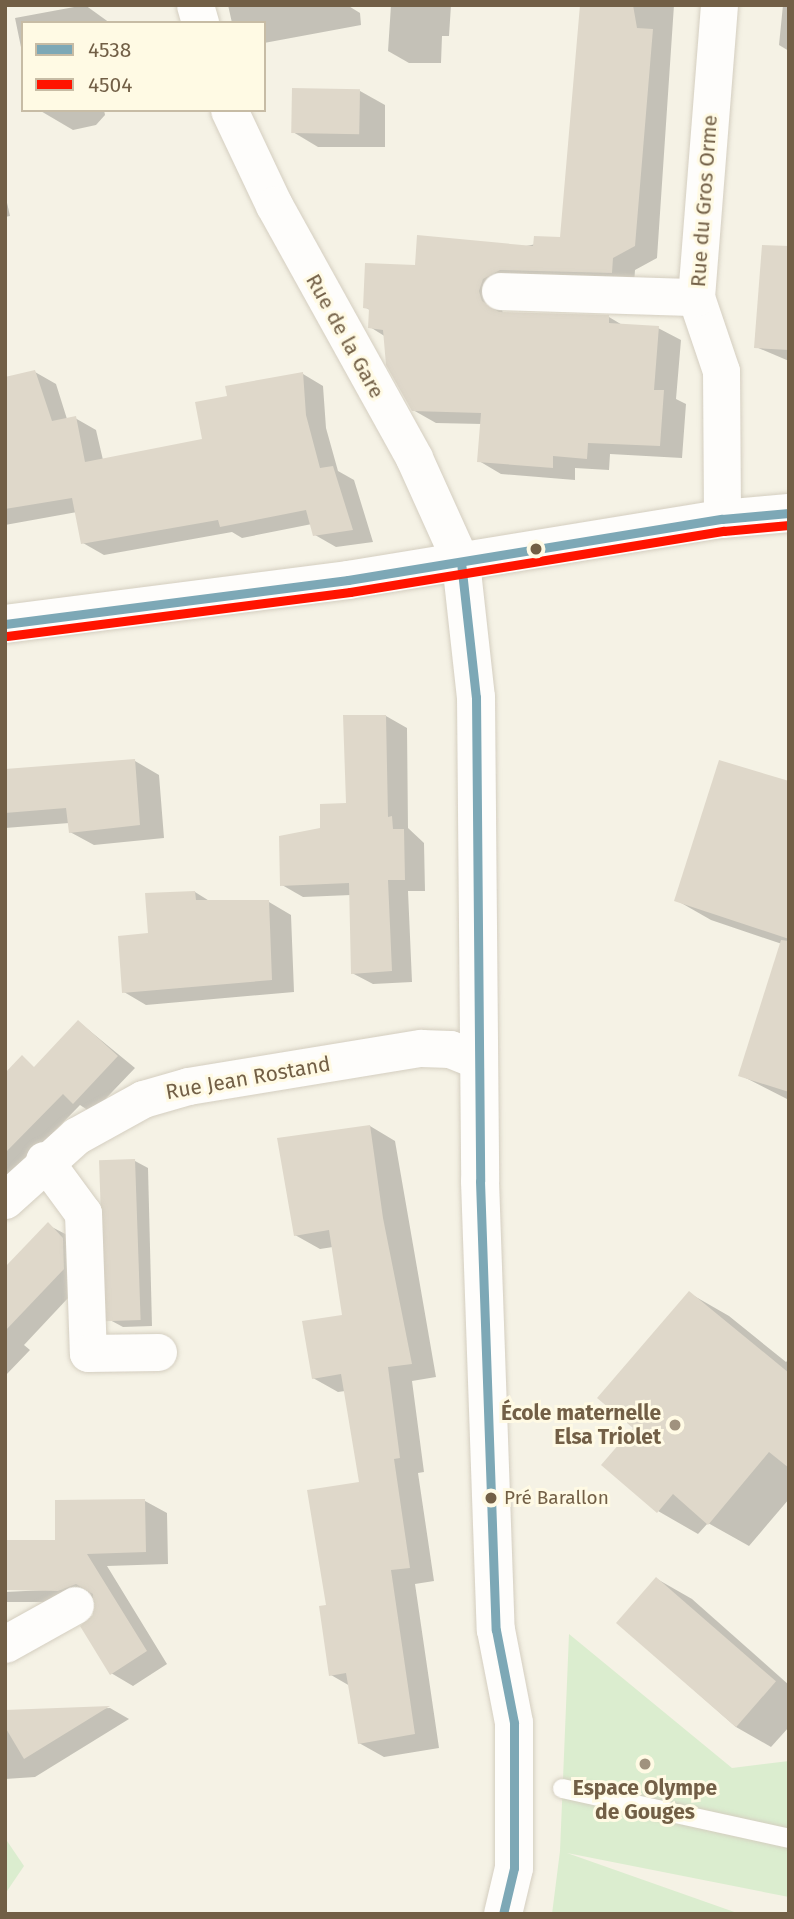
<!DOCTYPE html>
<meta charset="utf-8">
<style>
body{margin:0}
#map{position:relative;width:794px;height:1919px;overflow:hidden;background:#f5f2e5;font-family:"Fira Sans",sans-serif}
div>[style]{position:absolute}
.green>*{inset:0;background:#dbedcf}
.shadow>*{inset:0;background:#0003}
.building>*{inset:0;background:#dfd8ca;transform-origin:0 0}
.roads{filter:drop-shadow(0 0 2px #d4cec0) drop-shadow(0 0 2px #d4cec0)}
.service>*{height:19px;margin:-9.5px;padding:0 9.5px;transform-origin:9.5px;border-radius:9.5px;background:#fefdfb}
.minor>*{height:37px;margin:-18.5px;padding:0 18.5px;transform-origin:18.5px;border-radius:18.5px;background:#fefdfb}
.tertiary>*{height:38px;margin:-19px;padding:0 19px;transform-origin:19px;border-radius:19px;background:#fefdfb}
.secondary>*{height:38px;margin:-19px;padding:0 19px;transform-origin:19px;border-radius:19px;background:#fefdfb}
.bus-1>*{height:9px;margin:-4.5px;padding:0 4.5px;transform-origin:4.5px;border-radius:4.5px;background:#7da8b6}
.bus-2>*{height:9px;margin:-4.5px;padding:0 4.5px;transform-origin:4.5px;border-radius:4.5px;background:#ff1400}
.dots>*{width:19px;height:19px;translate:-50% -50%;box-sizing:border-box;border:4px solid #fffae4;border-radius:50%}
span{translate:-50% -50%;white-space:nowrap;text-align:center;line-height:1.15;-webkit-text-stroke:6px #fffae4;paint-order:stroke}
.bus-label{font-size:19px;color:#725f46}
.left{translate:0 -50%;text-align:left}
.street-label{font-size:21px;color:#725f46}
.poi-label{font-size:21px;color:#725f46;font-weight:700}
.right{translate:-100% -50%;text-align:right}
.frame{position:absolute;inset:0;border:7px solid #725f46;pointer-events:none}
.legend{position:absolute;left:21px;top:21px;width:245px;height:91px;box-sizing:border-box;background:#fffae4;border:2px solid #c7bca5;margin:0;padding:9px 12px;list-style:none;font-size:21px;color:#725f46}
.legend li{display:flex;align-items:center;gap:14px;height:35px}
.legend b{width:35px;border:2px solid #c7bca5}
</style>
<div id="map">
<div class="green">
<i style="clip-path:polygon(569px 1634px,732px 1768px,789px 1761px,789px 1897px,567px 1853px,740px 1914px,552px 1914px,560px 1851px)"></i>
<i style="clip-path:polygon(5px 1838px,24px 1866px,5px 1894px)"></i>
</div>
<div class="shadow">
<i style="clip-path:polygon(85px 5px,110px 23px,23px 23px,23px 57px,15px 18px)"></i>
<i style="clip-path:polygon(228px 5px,347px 5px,360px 13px,361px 25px,264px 43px,264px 23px,232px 23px)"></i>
<i style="clip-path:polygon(391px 5px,451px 5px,449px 36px,442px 36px,441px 63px,409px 63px,388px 51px)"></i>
<i style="clip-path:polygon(582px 5px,674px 5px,657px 258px,635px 270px,634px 285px,501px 305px,503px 314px,609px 317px,624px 326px,658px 328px,681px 340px,676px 399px,686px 404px,682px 458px,610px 454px,609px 470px,575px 468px,575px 480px,501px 474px,479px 461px,482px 424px,436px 423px,413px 410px,386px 337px,370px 327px,371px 311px,365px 307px,417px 267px,562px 239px)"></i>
<i style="clip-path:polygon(783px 5px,789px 5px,789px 51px,779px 45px)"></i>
<i style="clip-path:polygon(360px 91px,385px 105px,385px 147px,318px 147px,293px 132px)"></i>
<i style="clip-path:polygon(39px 110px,104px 110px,105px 115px,96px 125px,73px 130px)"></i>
<i style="clip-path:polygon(5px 194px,10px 216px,5px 217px)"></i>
<i style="clip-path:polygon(789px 296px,789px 361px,756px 347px)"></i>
<i style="clip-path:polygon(35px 372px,56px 384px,67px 419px,75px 418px,96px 430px,103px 460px,204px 441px,229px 398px,303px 374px,323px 386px,326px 428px,338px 471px,354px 480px,373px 542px,336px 547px,315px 535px,312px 524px,242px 538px,232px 532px,104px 555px,83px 543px,77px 512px,5px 525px,5px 379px)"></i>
<i style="clip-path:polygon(386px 716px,407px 728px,408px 828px,424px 843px,425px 891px,408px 891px,412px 982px,373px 984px,352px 973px,351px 895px,303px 897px,282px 885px,321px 830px,347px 804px)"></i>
<i style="clip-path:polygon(135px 761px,159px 775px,164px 838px,94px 845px,70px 832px,69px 823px,5px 828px,5px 771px)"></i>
<i style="clip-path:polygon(789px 783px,789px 1100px,740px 1075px,782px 944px,711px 920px,676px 900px)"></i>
<i style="clip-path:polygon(195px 892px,211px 902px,269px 902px,291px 915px,294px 992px,146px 1005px,124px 992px,150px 934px)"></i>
<i style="clip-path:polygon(79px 1022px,135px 1068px,92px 1113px,80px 1105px,5px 1182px,5px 1077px,19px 1085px)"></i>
<i style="clip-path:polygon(370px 1126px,395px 1141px,436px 1377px,412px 1381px,424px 1472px,418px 1473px,434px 1581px,415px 1584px,439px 1748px,384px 1757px,359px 1743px,350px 1686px,331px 1675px,361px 1484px,345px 1391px,338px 1392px,313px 1378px,344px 1316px,333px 1247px,320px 1249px,295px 1235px)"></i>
<i style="clip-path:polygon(135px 1161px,148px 1168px,152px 1326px,123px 1327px,110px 1320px)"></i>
<i style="clip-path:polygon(48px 1225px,69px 1236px,84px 1281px,24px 1345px,30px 1350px,5px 1376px,5px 1269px)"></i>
<i style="clip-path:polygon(689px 1293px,729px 1316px,786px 1362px,789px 1359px,789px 1499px,749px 1546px,708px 1523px,698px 1534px,658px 1511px,635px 1428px)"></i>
<i style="clip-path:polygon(145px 1501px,167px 1513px,168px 1564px,107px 1566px,167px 1664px,133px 1686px,111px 1673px,95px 1616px,95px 1597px,81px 1602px,5px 1602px,5px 1592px,66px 1589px,5px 1589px,57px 1541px)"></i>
<i style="clip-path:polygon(657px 1579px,692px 1599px,789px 1685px,789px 1727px,771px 1747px,736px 1727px,618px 1623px)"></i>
<i style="clip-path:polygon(110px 1708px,129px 1719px,35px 1777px,5px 1779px,5px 1712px)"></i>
</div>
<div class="building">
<i style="clip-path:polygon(580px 5px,633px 5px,637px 28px,653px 29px,635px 246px,613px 258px,612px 273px,500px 270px,483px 279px,479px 291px,482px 301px,499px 312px,609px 315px,609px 323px,659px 326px,654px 390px,664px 390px,660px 446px,588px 443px,587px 459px,553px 456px,553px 468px,477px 462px,481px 413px,412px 411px,386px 365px,383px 330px,368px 328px,369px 309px,363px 308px,365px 263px,415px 265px,417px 235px,533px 246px,534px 236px,560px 237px)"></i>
<i style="left:292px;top:88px;width:68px;height:45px;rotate:1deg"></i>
<i style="clip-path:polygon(762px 245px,789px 246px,789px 350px,754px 348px)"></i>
<i style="clip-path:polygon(35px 370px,52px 421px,76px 416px,85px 462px,202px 439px,195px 402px,227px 396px,225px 386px,303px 372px,306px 415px,320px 468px,333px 466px,353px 530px,313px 536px,306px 510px,220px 527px,218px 520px,81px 544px,72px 498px,5px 509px,5px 377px)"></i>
<i style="clip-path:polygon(343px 715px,386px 715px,388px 817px,392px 816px,393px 829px,404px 829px,405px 880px,388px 880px,392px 971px,351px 974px,349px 883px,280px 886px,279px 836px,320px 828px,320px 804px,346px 803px)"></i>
<i style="clip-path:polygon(135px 759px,140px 825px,69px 833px,66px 808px,5px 813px,5px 769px)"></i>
<i style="clip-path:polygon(719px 760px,789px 781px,789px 939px,674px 901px)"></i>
<i style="clip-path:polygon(195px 891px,196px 900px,269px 900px,272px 980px,122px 993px,118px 936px,148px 933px,145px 893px)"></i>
<i style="clip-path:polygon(781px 940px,789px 941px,789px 1092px,738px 1076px)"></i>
<i style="clip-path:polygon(78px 1020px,118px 1056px,73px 1104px,63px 1094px,5px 1153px,5px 1073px,22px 1055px,34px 1067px)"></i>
<i style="clip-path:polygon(370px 1125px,383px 1218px,412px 1364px,388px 1367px,400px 1458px,394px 1459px,410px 1568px,391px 1570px,415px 1734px,358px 1744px,346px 1673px,329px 1676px,319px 1606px,326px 1605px,307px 1490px,359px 1482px,341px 1374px,312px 1379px,302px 1321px,342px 1315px,329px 1230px,294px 1236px,277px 1138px)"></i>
<i style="left:135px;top:1159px;width:161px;height:36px;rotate:88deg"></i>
<i style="clip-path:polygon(48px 1222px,63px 1238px,64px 1269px,5px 1331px,5px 1267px)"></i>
<i style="clip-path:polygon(689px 1291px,789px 1373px,789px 1468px,769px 1452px,708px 1525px,673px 1494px,657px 1513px,601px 1465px,633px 1428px,597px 1398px)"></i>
<i style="clip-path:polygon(145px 1499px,146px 1552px,87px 1554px,147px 1651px,110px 1675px,80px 1626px,93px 1615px,93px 1594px,76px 1584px,58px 1591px,5px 1590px,5px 1540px,55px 1540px,55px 1500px)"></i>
<i style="left:656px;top:1577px;width:159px;height:61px;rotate:41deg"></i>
<i style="clip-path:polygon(110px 1706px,24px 1759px,5px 1727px,5px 1710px)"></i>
</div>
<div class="roads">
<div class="service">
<i style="left:562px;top:1788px;width:232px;rotate:12.4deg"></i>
</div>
<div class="minor">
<i style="left:195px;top:5px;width:19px;rotate:74deg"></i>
<i style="left:719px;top:5px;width:293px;rotate:94.5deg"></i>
<i style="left:696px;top:297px;width:78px;rotate:71.3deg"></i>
<i style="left:721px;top:371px;width:148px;rotate:89.6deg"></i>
<i style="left:229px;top:110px;width:105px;rotate:64.7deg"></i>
<i style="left:274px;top:205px;width:289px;rotate:61deg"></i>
<i style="left:414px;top:458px;width:114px;rotate:65.7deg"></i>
<i style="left:500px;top:291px;width:196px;rotate:1.8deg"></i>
<i style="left:44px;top:1160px;width:66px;rotate:53.7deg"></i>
<i style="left:83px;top:1213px;width:140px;rotate:88deg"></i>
<i style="left:88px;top:1353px;width:70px;rotate:-0.8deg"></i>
<i style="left:5px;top:1200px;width:96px;rotate:-42deg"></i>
<i style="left:76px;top:1136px;width:77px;rotate:-28.9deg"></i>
<i style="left:143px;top:1099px;width:47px;rotate:-16.1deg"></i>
<i style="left:188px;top:1086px;width:236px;rotate:-9.3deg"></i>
<i style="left:421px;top:1048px;width:29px;rotate:2deg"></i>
<i style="left:450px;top:1049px;width:31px;rotate:22deg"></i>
<i style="left:5px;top:1644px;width:80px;rotate:-29.1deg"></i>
</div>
<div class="tertiary">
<i style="left:461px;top:562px;width:136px;rotate:83.7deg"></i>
<i style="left:476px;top:697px;width:484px;rotate:89.5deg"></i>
<i style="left:480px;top:1181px;width:449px;rotate:88deg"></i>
<i style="left:496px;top:1630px;width:95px;rotate:79deg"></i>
<i style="left:514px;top:1723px;width:145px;rotate:90deg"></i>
<i style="left:514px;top:1868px;width:47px;rotate:103.4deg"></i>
</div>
<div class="secondary">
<i style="left:5px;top:624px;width:346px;rotate:-7.3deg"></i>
<i style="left:348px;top:580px;width:379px;rotate:-9.3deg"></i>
<i style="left:722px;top:519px;width:67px;rotate:-5.1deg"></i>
</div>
</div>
<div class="bus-1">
<i style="left:461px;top:562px;width:136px;rotate:83.7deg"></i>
<i style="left:476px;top:697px;width:484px;rotate:89.5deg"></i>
<i style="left:480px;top:1181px;width:449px;rotate:88deg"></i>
<i style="left:496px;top:1630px;width:95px;rotate:79deg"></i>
<i style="left:514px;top:1723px;width:145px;rotate:90deg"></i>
<i style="left:514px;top:1868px;width:47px;rotate:103.4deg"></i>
<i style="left:5px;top:624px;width:346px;rotate:-7.3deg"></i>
<i style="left:348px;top:580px;width:379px;rotate:-9.3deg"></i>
<i style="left:722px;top:519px;width:67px;rotate:-5.1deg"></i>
</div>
<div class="bus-2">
<i style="left:7px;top:636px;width:346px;rotate:-7.3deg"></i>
<i style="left:350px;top:592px;width:379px;rotate:-9.3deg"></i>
<i style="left:724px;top:531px;width:65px;rotate:-5.3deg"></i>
</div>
<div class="dots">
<i style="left:536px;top:549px;background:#725f46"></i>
<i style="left:675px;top:1425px;background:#a0927e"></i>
<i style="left:491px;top:1498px;background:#725f46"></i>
<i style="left:645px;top:1764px;background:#a0927e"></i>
</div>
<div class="bus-label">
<span class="left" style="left:504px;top:1498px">Pré Barallon</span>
</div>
<div class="street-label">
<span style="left:704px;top:201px;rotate:-86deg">Rue du Gros Orme</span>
<span style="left:345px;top:336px;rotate:61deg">Rue de la Gare</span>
<span style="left:248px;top:1078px;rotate:-10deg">Rue Jean Rostand</span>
</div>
<div class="poi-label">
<span class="right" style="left:661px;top:1425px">École maternelle<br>Elsa Triolet</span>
<span style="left:645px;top:1800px">Espace Olympe<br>de Gouges</span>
</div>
<div class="frame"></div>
<ul class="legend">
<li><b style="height:9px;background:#7da8b6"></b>4538</li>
<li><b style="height:9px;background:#ff1400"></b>4504</li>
</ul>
</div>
